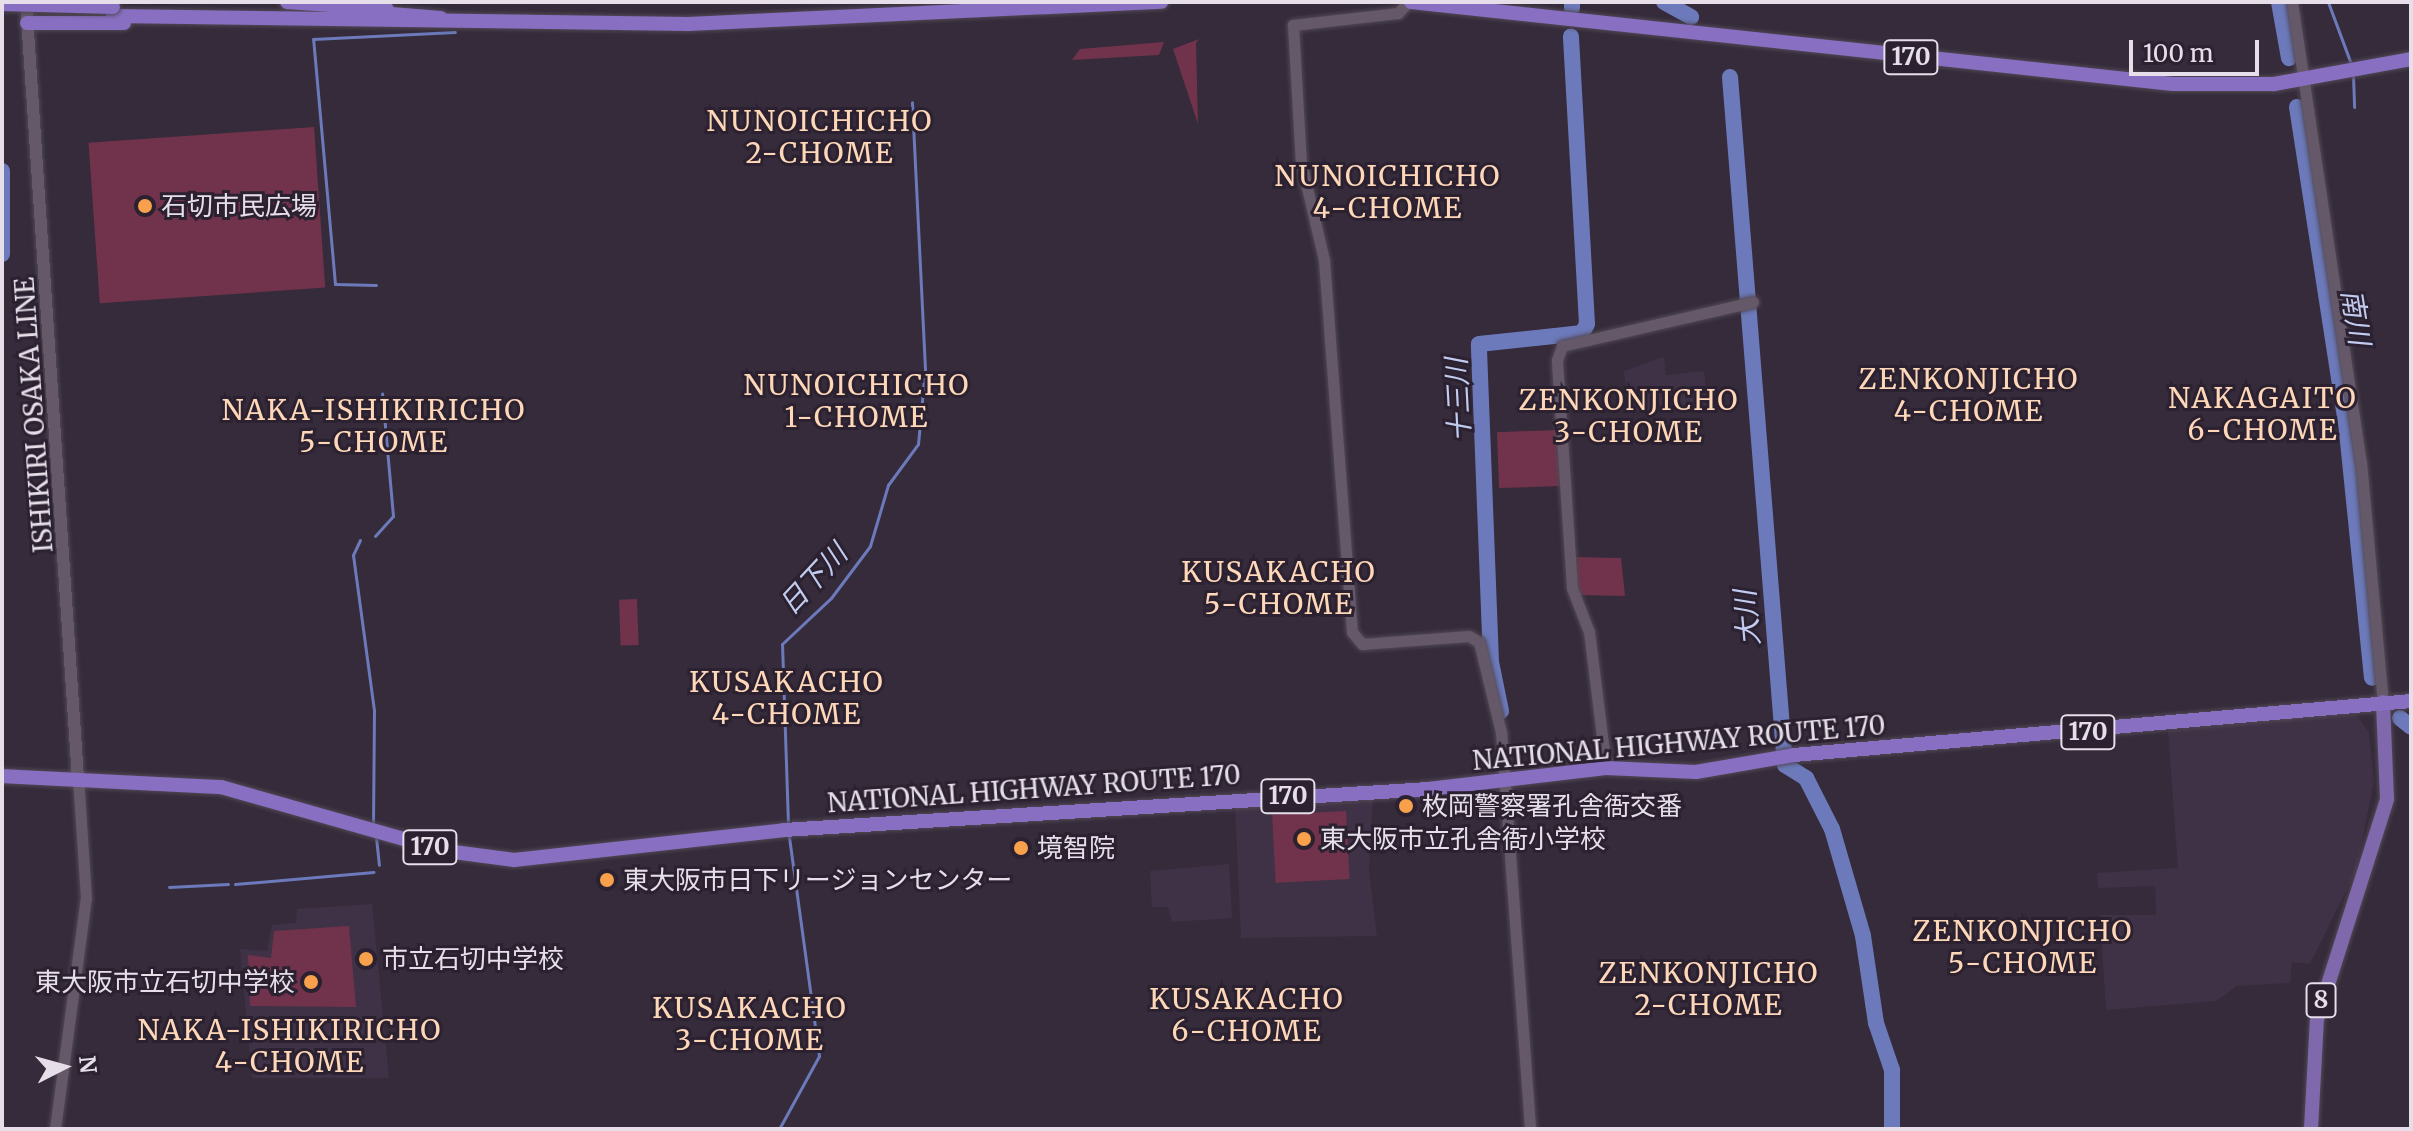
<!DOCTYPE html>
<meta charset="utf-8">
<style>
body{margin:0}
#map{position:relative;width:2413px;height:1131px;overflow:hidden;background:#352b3a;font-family:Merriweather,"Noto Sans JP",serif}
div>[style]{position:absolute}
.built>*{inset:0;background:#403246}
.green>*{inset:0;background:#71334b;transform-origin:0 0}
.stream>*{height:3px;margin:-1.5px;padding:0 1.5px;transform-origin:1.5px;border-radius:1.5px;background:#6c7abb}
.river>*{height:16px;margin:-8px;padding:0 8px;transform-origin:8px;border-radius:8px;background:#6c7abb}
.roads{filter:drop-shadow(0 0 2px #514855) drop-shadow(0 0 2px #514855)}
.tertiary>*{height:11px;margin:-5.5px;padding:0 5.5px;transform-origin:5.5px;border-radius:5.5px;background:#645869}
.secondary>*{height:12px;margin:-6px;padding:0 6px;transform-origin:6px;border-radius:6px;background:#645869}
.primary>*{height:14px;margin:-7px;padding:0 7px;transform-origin:7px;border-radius:7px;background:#7f69ac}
.trunk>*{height:14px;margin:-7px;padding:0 7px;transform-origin:7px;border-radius:7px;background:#886fc2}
.bridges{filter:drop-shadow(0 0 2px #514855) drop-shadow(0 0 2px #514855)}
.trunk-bridge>*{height:14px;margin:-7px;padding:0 7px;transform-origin:7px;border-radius:7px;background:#886fc2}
.dots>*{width:22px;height:22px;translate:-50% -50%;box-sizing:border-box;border:4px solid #2b2130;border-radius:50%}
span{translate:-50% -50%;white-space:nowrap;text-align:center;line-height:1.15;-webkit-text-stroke:6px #2b2130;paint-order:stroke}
.shield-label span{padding:2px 6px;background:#2b2130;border:2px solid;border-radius:6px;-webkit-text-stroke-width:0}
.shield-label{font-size:24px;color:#e6dfe9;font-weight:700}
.poi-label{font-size:26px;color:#e6dfe9}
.left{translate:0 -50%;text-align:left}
.right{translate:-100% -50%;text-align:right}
.street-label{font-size:26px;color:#e6dfe9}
.neighbourhood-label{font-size:28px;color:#fed7b8;letter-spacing:2px}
.water-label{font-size:28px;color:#c2ccf0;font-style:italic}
.frame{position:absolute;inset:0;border:4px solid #e6dfe9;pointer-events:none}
.north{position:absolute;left:24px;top:1027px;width:80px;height:80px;-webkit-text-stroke:6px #2b2130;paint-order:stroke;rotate:84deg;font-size:22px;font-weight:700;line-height:32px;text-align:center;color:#e6dfe9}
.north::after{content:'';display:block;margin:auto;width:28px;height:36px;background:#e6dfe9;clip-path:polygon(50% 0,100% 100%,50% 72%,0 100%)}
.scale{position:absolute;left:2129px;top:40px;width:130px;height:36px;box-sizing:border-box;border:4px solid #e6dfe9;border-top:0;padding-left:10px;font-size:24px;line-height:28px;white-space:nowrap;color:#e6dfe9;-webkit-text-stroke:6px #2b2130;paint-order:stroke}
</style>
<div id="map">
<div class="built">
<i style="clip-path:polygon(1664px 357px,1666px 375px,1704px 371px,1707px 405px,1629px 412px,1624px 371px)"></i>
<i style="clip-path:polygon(2354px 711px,2369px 733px,2374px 781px,2356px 871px,2310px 964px,2292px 962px,2290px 983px,2237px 986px,2216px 1001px,2106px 1010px,2100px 915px,2156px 915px,2155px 886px,2098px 888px,2097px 873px,2178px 868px,2168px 731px)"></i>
<i style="clip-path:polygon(1373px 798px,1369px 871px,1377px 936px,1241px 938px,1235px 807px)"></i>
<i style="clip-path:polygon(1229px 864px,1232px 918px,1172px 922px,1168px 907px,1152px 907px,1150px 871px)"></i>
<i style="clip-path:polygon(372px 904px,389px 1078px,252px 1078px,240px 949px,267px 951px,272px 925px,296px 923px,297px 909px)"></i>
</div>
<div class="green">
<i style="clip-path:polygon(1199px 39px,1196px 43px,1198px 124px,1173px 49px)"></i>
<i style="clip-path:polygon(1164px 42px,1159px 55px,1072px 60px,1080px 49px)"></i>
<i style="left:314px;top:127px;width:161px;height:226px;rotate:86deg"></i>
<i style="left:1558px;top:430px;width:56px;height:61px;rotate:88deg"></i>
<i style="clip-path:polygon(1574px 557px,1621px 558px,1625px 596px,1579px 595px)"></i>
<i style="left:637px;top:599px;width:46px;height:18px;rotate:88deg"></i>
<i style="left:1346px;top:811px;width:68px;height:74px;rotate:87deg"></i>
<i style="clip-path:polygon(349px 926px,356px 1007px,250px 1006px,248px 955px,271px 958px,274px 931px)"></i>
</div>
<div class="stream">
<i style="left:2328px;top:2px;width:66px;rotate:69.6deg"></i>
<i style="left:2353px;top:75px;width:32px;rotate:88deg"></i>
<i style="left:376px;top:285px;width:41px;rotate:-178.6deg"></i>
<i style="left:335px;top:284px;width:246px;rotate:-95.1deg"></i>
<i style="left:313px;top:39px;width:142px;rotate:-2.8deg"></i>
<i style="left:375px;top:536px;width:27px;rotate:-48deg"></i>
<i style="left:393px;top:516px;width:123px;rotate:-95.1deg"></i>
<i style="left:360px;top:540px;width:17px;rotate:115deg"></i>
<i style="left:353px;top:555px;width:156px;rotate:82.3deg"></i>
<i style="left:374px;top:710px;width:114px;rotate:90.5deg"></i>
<i style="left:788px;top:824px;width:180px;rotate:-91.9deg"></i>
<i style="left:782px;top:644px;width:67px;rotate:-43.2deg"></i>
<i style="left:831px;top:598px;width:65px;rotate:-53.1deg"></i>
<i style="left:870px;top:546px;width:64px;rotate:-73.6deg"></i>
<i style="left:888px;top:485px;width:51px;rotate:-53.8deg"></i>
<i style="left:918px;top:444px;width:75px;rotate:-84.7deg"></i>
<i style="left:925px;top:369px;width:267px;rotate:-92.8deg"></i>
<i style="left:376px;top:837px;width:28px;rotate:84deg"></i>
<i style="left:235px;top:884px;width:139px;rotate:-5deg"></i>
<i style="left:169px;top:887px;width:59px;rotate:-2.9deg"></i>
<i style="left:779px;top:1129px;width:83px;rotate:-61.3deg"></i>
<i style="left:819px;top:1056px;width:222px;rotate:-97.8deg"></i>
</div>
<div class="river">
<i style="left:1664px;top:2px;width:31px;rotate:29deg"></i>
<i style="left:2279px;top:2px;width:57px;rotate:79.9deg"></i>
<i style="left:1572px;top:8px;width:6px;rotate:-90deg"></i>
<i style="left:1730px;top:77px;width:690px;rotate:85.43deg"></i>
<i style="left:1785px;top:765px;width:25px;rotate:32deg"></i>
<i style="left:1806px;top:778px;width:57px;rotate:63deg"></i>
<i style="left:1832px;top:829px;width:111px;rotate:73.8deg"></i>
<i style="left:1863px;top:936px;width:88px;rotate:81.5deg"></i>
<i style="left:1876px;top:1023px;width:50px;rotate:71.2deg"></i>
<i style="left:1892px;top:1070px;width:59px;rotate:90deg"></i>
<i style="left:2297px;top:107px;width:319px;rotate:81.2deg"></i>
<i style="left:2346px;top:422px;width:257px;rotate:84.2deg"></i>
<i style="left:2px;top:171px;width:83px;rotate:90deg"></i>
<i style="left:1501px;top:711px;width:50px;rotate:-101.5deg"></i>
<i style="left:1491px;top:662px;width:318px;rotate:-92.2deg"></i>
<i style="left:1479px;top:344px;width:104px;rotate:-6.1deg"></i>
<i style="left:1582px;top:333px;width:10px;rotate:-61deg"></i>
<i style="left:1587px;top:324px;width:288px;rotate:-93.2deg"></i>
<i style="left:2400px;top:718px;width:14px;rotate:39deg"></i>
</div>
<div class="roads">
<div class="tertiary">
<i style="left:1408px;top:2px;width:15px;rotate:132deg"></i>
<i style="left:1398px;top:13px;width:106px;rotate:173.5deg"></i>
<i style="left:1293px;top:25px;width:137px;rotate:86.7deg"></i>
<i style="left:1301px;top:162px;width:101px;rotate:76.8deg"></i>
<i style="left:1324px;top:260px;width:373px;rotate:85.7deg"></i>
<i style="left:1352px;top:632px;width:16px;rotate:50deg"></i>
<i style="left:1362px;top:644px;width:107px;rotate:-4.3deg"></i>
<i style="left:1469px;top:636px;width:12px;rotate:31deg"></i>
<i style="left:1479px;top:642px;width:93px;rotate:76.3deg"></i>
<i style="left:1501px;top:732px;width:398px;rotate:85.8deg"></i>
<i style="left:2292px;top:2px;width:465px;rotate:81.5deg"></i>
<i style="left:2361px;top:462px;width:241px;rotate:84.8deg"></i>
<i style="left:1606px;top:768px;width:137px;rotate:-97.1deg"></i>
<i style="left:1589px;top:632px;width:47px;rotate:-111.1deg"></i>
<i style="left:1572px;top:588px;width:228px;rotate:-93.8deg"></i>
<i style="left:1557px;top:360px;width:15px;rotate:-70deg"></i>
<i style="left:1562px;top:346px;width:196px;rotate:-13deg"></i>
<i style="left:55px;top:1129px;width:233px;rotate:-82.4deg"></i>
<i style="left:86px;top:898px;width:120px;rotate:-93.8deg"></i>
</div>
<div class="secondary">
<i style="left:26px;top:2px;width:778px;rotate:86.17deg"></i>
</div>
<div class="primary">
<i style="left:2311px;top:1129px;width:110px;rotate:-86.9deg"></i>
<i style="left:2317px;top:1019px;width:231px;rotate:-72.3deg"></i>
<i style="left:2387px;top:799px;width:97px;rotate:-92.4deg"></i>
</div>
<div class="trunk">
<i style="left:287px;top:2px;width:100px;rotate:4deg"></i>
<i style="left:1411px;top:2px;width:766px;rotate:6.14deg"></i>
<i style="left:2173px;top:84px;width:101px"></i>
<i style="left:2274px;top:84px;width:139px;rotate:-10.3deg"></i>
<i style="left:379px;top:13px;width:62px;rotate:4.6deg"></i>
<i style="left:113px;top:16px;width:575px;rotate:0.8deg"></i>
<i style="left:688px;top:24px;width:474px;rotate:-2.7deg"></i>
<i style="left:27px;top:23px;width:97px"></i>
<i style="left:2px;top:776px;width:219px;rotate:2.9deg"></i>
<i style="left:221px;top:787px;width:234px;rotate:15.9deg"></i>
<i style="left:446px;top:851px;width:69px;rotate:7.5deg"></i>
<i style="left:514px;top:860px;width:272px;rotate:-6.3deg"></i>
<i style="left:784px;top:830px;width:645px;rotate:-3.64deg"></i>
<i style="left:1428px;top:789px;width:179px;rotate:-6.7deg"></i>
<i style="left:1606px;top:768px;width:90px;rotate:2.5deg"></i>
<i style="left:1696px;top:772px;width:99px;rotate:-9.8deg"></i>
<i style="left:1794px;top:755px;width:619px;rotate:-5deg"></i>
</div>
</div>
<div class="bridges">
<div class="trunk-bridge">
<i style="left:2px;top:4px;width:111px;rotate:1.5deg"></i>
</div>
</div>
<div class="dots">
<i style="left:145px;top:206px;background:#f9a04d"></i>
<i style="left:1406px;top:806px;background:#f9a04d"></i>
<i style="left:1304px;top:839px;background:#f9a04d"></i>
<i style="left:1021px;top:848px;background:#f9a04d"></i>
<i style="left:607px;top:880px;background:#f9a04d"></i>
<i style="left:366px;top:959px;background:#f9a04d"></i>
<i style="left:311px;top:982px;background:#f9a04d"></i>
</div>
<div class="shield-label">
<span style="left:1911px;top:57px">170</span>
<span style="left:2088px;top:732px">170</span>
<span style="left:1288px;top:796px">170</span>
<span style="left:430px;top:847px">170</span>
<span style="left:2321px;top:1000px">8</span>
</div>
<div class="poi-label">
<span class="left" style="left:161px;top:206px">石切市民広場</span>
<span class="left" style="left:1422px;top:806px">枚岡警察署孔舎衙交番</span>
<span class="left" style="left:1320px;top:839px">東大阪市立孔舎衙小学校</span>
<span class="left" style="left:1037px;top:848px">境智院</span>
<span class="left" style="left:623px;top:880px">東大阪市日下リージョンセンター</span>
<span class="left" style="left:382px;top:959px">市立石切中学校</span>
<span class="right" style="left:295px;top:982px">東大阪市立石切中学校</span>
</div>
<div class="street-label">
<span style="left:34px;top:415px;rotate:-94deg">ISHIKIRI OSAKA LINE</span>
<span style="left:1679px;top:743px;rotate:-5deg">NATIONAL HIGHWAY ROUTE 170</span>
<span style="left:1034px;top:789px;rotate:-4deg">NATIONAL HIGHWAY ROUTE 170</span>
</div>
<div class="neighbourhood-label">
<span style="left:820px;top:137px">NUNOICHICHO<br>2-CHOME</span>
<span style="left:1388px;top:192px">NUNOICHICHO<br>4-CHOME</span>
<span style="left:1969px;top:395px">ZENKONJICHO<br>4-CHOME</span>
<span style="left:857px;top:401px">NUNOICHICHO<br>1-CHOME</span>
<span style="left:2263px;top:414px">NAKAGAITO<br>6-CHOME</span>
<span style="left:1629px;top:416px">ZENKONJICHO<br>3-CHOME</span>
<span style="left:374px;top:426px">NAKA-ISHIKIRICHO<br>5-CHOME</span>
<span style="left:1279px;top:588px">KUSAKACHO<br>5-CHOME</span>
<span style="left:787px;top:698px">KUSAKACHO<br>4-CHOME</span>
<span style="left:2023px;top:947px">ZENKONJICHO<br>5-CHOME</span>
<span style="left:1709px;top:989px">ZENKONJICHO<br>2-CHOME</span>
<span style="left:1247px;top:1015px">KUSAKACHO<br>6-CHOME</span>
<span style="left:750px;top:1024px">KUSAKACHO<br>3-CHOME</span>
<span style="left:290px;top:1046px">NAKA-ISHIKIRICHO<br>4-CHOME</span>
</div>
<div class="water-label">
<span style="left:2356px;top:317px;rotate:81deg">南川</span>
<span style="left:1458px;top:400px;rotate:-93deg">十三川</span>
<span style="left:813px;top:579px;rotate:-47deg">日下川</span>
<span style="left:1747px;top:618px;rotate:-95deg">大川</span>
</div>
<div class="frame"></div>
<div class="north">N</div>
<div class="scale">100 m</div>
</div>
